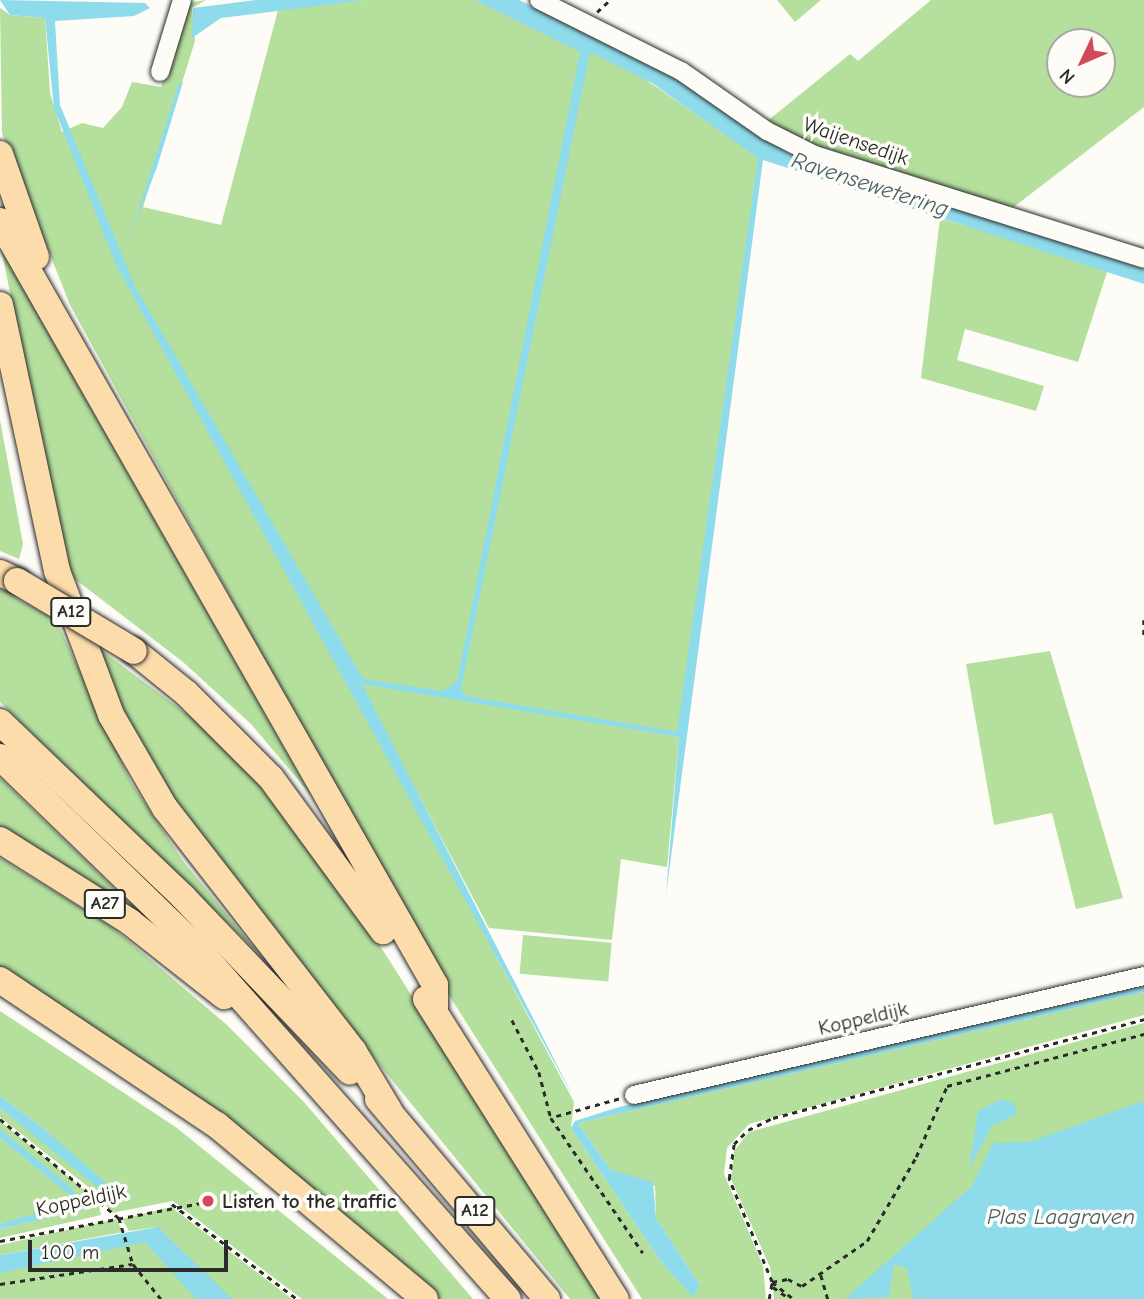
<!DOCTYPE html>
<style>
body{margin:0}
#map{position:relative;width:1144px;height:1299px;overflow:hidden;background:#fdfcf7;font-family:"Comic Neue",sans-serif}
div>[style]{position:absolute}
.green>*{inset:0;background:#b4df9d;transform-origin:0 0}
.water>*{inset:0;background:#8ddbeb}
.path>*{height:2.5px;margin-top:-1.25px;transform-origin:0;background:repeating-linear-gradient(90deg,#2b2b2b 0 5px,transparent 0 10px)}
.roads{filter:drop-shadow(0 0 2px #2b2b2b) drop-shadow(0 0 2px #2b2b2b)}
.minor>*{height:18px;margin:-9px;padding:0 9px;transform-origin:9px;border-radius:9px;background:#fdfcf7}
.highway>*{height:26px;margin:-13px;padding:0 13px;transform-origin:13px;border-radius:13px;background:#fddcac}
.bridges{filter:drop-shadow(0 0 2px #2b2b2b) drop-shadow(0 0 2px #2b2b2b)}
.highway-bridge>*{height:26px;margin:-13px;padding:0 13px;transform-origin:13px;border-radius:13px;background:#fddcac}
.dots>*{width:19px;height:19px;translate:-50% -50%;box-sizing:border-box;border:4px solid #fdfcf7;border-radius:50%}
span{translate:-50% -50%;white-space:nowrap;text-align:center;line-height:1.15;-webkit-text-stroke:7px #fdfcf7;paint-order:stroke}
.shield-label span{padding:2px 5px;background:#fdfcf7;border:2px solid;border-radius:5px;-webkit-text-stroke-width:0}
.shield-label{font-size:19px;color:#2b2b2b;font-weight:700}
.street-label{font-size:21px;color:#2b2b2b}
.poi-label{font-size:21px;color:#2b2b2b;font-weight:700}
.left{translate:0 -50%;text-align:left}
.water-label{font-size:23px;color:#486065;font-style:italic}
.north{position:absolute;left:1046px;top:28px;width:70px;height:70px;box-sizing:border-box;background:#fdfcf7;border:2px solid #a9a8a5;border-radius:50%;rotate:226deg;font-size:19px;font-weight:700;line-height:28px;text-align:center;color:#2b2b2b}
.north::after{content:'';display:block;margin:auto;width:24px;height:32px;background:#d1495b;clip-path:polygon(50% 0,100% 100%,50% 72%,0 100%)}
.scale{position:absolute;left:28px;top:1240px;width:200px;height:32px;box-sizing:border-box;border:4px solid #2b2b2b;border-top:0;padding-left:9px;font-size:21px;line-height:24px;white-space:nowrap;color:#2b2b2b;-webkit-text-stroke:5px #fdfcf7;paint-order:stroke}
</style>
<div id="map">
<div class="green">
<i style="clip-path:polygon(206px 0,192px 8px,195px 41px,143px 207px,221px 225px,278px 10px,365px 0,475px 0,498px 9px,630px 69px,759px 157px,684px 735px,349px 680px,574px 1102px,571px 1128px,662px 1263px,700px 1285px,656px 1218px,655px 1186px,611px 1170px,578px 1123px,1144px 992px,1144px 1015px,749px 1124px,727px 1148px,724px 1174px,763px 1266px,766px 1299px,642px 1299px,447px 992px,70px 305px,2px 133px,0 8px,10px 15px,45px 18px,50px 93px,62px 132px,82px 123px,103px 128px,122px 107px,132px 82px,161px 87px,187px 3px)"></i>
<i style="clip-path:polygon(777px 0,821px 0,795px 22px)"></i>
<i style="clip-path:polygon(evenodd,931px 0,1144px 0,1144px 107px,1011px 209px,813px 148px,765px 123px,850px 54px,858px 61px,931px 0,1060px 42px,1102px 42px,1102px 84px,1060px 84px,1060px 42px)"></i>
<i style="clip-path:polygon(940px 218px,1108px 269px,1078px 362px,965px 329px,957px 360px,1044px 386px,1036px 411px,921px 378px)"></i>
<i style="clip-path:polygon(0 243px,94px 413px,311px 795px,251px 724px,183px 662px,67px 573px)"></i>
<i style="clip-path:polygon(0 420px,23px 544px,19px 559px,0 551px)"></i>
<i style="clip-path:polygon(0 589px,56px 620px,131px 782px,183px 861px,260px 955px,0 702px)"></i>
<i style="clip-path:polygon(88px 640px,232px 748px,355px 906px,603px 1299px,570px 1299px,353px 1032px,154px 774px)"></i>
<i style="clip-path:polygon(1050px 651px,1123px 898px,1076px 909px,1052px 813px,994px 825px,966px 664px)"></i>
<i style="clip-path:polygon(365px 682px,679px 737px,667px 867px,621px 859px,612px 940px,489px 928px,361px 686px)"></i>
<i style="clip-path:polygon(0 778px,153px 926px,0 834px)"></i>
<i style="clip-path:polygon(0 858px,112px 927px,227px 1025px,303px 1101px,473px 1299px,437px 1299px,0 972px)"></i>
<i style="left:523px;top:935px;width:89px;height:39px;rotate:5deg"></i>
<i style="clip-path:polygon(0 1011px,177px 1128px,388px 1299px,302px 1299px,173px 1201px,111px 1213px,101px 1197px,0 1117px,0 1108px,114px 1196px,43px 1128px,0 1096px)"></i>
<i style="clip-path:polygon(1144px 1023px,1144px 1299px,774px 1299px,770px 1267px,731px 1179px,734px 1151px,749px 1132px)"></i>
<i style="clip-path:polygon(0 1121px,98px 1201px,101px 1215px,0 1238px,0 1229px,89px 1208px,0 1129px)"></i>
<i style="clip-path:polygon(0 1138px,76px 1199px,74px 1206px,0 1224px)"></i>
<i style="clip-path:polygon(171px 1207px,292px 1299px,0 1299px,0 1273px,158px 1227px,129px 1231px,122px 1219px)"></i>
<i style="clip-path:polygon(116px 1219px,123px 1232px,0 1255px,0 1245px)"></i>
</div>
<div class="water">
<i style="clip-path:polygon(evenodd,0 0,145px 3px,150px 8px,134px 16px,55px 21px,60px 105px,135px 286px,363px 679px,442px 691px,457px 682px,580px 52px,475px 0,519px 0,662px 69px,788px 153px,1144px 269px,1144px 284px,763px 160px,666px 895px,679px 737px,362px 684px,574px 1098px,116px 265px,54px 108px,45px 18px,10px 15px,0 0,590px 52px,652px 83px,758px 158px,677px 732px,466px 696px,461px 689px,590px 52px)"></i>
<i style="clip-path:polygon(256px 0,365px 0,221px 18px,192px 38px,193px 8px)"></i>
<i style="clip-path:polygon(183px 82px,157px 167px,129px 240px,179px 83px)"></i>
<i style="clip-path:polygon(1144px 986px,1144px 992px,578px 1123px,611px 1170px,653px 1182px,656px 1218px,700px 1285px,693px 1297px,662px 1263px,571px 1128px,575px 1121px,619px 1107px)"></i>
<i style="clip-path:polygon(0 1096px,43px 1128px,119px 1194px,112px 1199px,0 1108px)"></i>
<i style="clip-path:polygon(1002px 1099px,1014px 1103px,1017px 1114px,992px 1126px,969px 1169px,978px 1111px)"></i>
<i style="clip-path:polygon(1144px 1101px,1144px 1299px,913px 1299px,907px 1268px,894px 1264px,889px 1297px,845px 1299px,972px 1186px,993px 1143px,1030px 1142px)"></i>
<i style="clip-path:polygon(0 1129px,66px 1183px,90px 1208px,0 1229px,0 1224px,77px 1201px,0 1138px)"></i>
<i style="clip-path:polygon(158px 1227px,232px 1299px,196px 1299px,145px 1242px,0 1273px,0 1255px)"></i>
</div>
<div class="path">
<i style="left:597px;top:12px;width:18px;rotate:-43deg"></i>
<i style="left:1144px;top:620px;width:18px;rotate:90deg"></i>
<i style="left:512px;top:1020px;width:59px;rotate:62.6deg"></i>
<i style="left:539px;top:1072px;width:48px;rotate:75.4deg"></i>
<i style="left:619px;top:1099px;width:71px;rotate:164.4deg"></i>
<i style="left:551px;top:1118px;width:163px;rotate:55.7deg"></i>
<i style="left:0;top:1119px;width:155px;rotate:39.8deg"></i>
<i style="left:119px;top:1218px;width:48px;rotate:73.1deg"></i>
<i style="left:133px;top:1264px;width:45px;rotate:51.3deg"></i>
<i style="left:172px;top:1204px;width:157px;rotate:37.2deg"></i>
<i style="left:0;top:1241px;width:206px;rotate:-10.7deg"></i>
<i style="left:821px;top:1275px;width:25px;rotate:74deg"></i>
<i style="left:772px;top:1282px;width:16px;rotate:-11deg"></i>
<i style="left:788px;top:1279px;width:16px;rotate:27deg"></i>
<i style="left:802px;top:1286px;width:79px;rotate:-34.7deg"></i>
<i style="left:867px;top:1241px;width:97px;rotate:-59.7deg"></i>
<i style="left:916px;top:1157px;width:77px;rotate:-66.4deg"></i>
<i style="left:947px;top:1086px;width:204px;rotate:-14.8deg"></i>
<i style="left:772px;top:1282px;width:28px;rotate:38deg"></i>
<i style="left:0;top:1284px;width:134px;rotate:-8.6deg"></i>
<i style="left:773px;top:1287px;width:21px;rotate:35deg"></i>
<i style="left:769px;top:1299px;width:17px;rotate:-80deg"></i>
<i style="left:772px;top:1282px;width:112px;rotate:-112.7deg"></i>
<i style="left:729px;top:1179px;width:35px;rotate:-82deg"></i>
<i style="left:734px;top:1144px;width:20px;rotate:-45deg"></i>
<i style="left:748px;top:1130px;width:28px;rotate:-26deg"></i>
<i style="left:773px;top:1118px;width:384px;rotate:-14.9deg"></i>
</div>
<div class="roads">
<div class="minor">
<i style="left:539px;top:0;width:159px;rotate:26.6deg"></i>
<i style="left:681px;top:71px;width:105px;rotate:34.9deg"></i>
<i style="left:767px;top:131px;width:54px;rotate:26.6deg"></i>
<i style="left:815px;top:155px;width:345px;rotate:17.5deg"></i>
<i style="left:160px;top:72px;width:75px;rotate:-73deg"></i>
<i style="left:634px;top:1095px;width:524px;rotate:-13.13deg"></i>
</div>
<div class="highway">
<i style="left:0;top:154px;width:109px;rotate:70.7deg"></i>
<i style="left:0;top:221px;width:879px;rotate:60.34deg"></i>
<i style="left:435px;top:985px;width:27px;rotate:90deg"></i>
<i style="left:0;top:305px;width:272px;rotate:77.9deg"></i>
<i style="left:57px;top:571px;width:154px;rotate:69.4deg"></i>
<i style="left:111px;top:715px;width:108px;rotate:59.9deg"></i>
<i style="left:165px;top:808px;width:309px;rotate:52.2deg"></i>
<i style="left:354px;top:1052px;width:68px;rotate:58.9deg"></i>
<i style="left:0;top:573px;width:19px;rotate:25deg"></i>
<i style="left:134px;top:651px;width:67px;rotate:38.9deg"></i>
<i style="left:186px;top:693px;width:120px;rotate:45deg"></i>
<i style="left:271px;top:778px;width:190px;rotate:53.8deg"></i>
<i style="left:0;top:722px;width:255px;rotate:43.7deg"></i>
<i style="left:184px;top:898px;width:240px;rotate:46.3deg"></i>
<i style="left:0;top:757px;width:277px;rotate:44.1deg"></i>
<i style="left:199px;top:950px;width:466px;rotate:48.5deg"></i>
<i style="left:0;top:840px;width:154px;rotate:32.2deg"></i>
<i style="left:130px;top:922px;width:120px;rotate:38.2deg"></i>
<i style="left:0;top:980px;width:261px;rotate:33.8deg"></i>
<i style="left:217px;top:1125px;width:271px;rotate:39.9deg"></i>
<i style="left:426px;top:999px;width:355px;rotate:57.7deg"></i>
<i style="left:378px;top:1099px;width:262px;rotate:49.8deg"></i>
</div>
</div>
<div class="bridges">
<div class="highway-bridge">
<i style="left:17px;top:581px;width:136px;rotate:30.9deg"></i>
</div>
</div>
<div class="dots">
<i style="left:208px;top:1201px;background:#d1495b"></i>
</div>
<div class="shield-label">
<span style="left:71px;top:612px">A12</span>
<span style="left:105px;top:904px">A27</span>
<span style="left:475px;top:1211px">A12</span>
</div>
<div class="street-label">
<span style="left:856px;top:141px;rotate:19deg">Waijensedijk</span>
<span style="left:863px;top:1018px;rotate:-13deg">Koppeldijk</span>
<span style="left:81px;top:1200px;rotate:-12deg">Koppeldijk</span>
</div>
<div class="poi-label">
<span class="left" style="left:222px;top:1201px">Listen to the traffic</span>
</div>
<div class="water-label">
<span style="left:870px;top:185px;rotate:18deg">Ravensewetering</span>
<span style="left:1061px;top:1217px">Plas Laagraven</span>
</div>
<div class="north">N</div>
<div class="scale">100 m</div>
</div>
